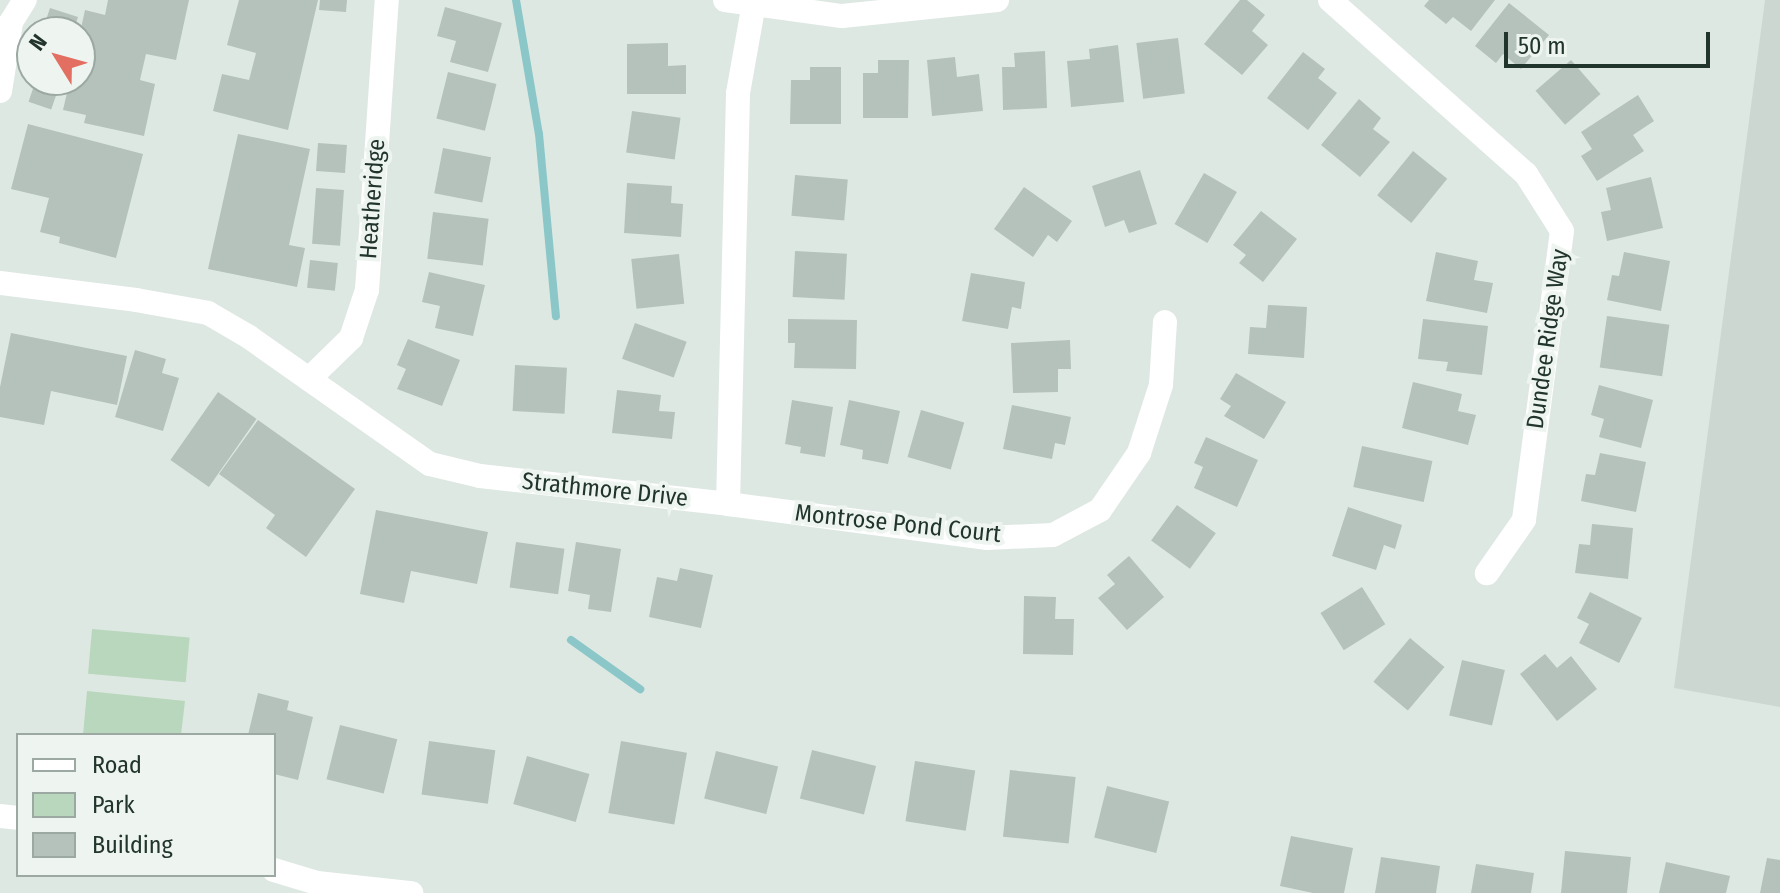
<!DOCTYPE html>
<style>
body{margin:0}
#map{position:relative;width:1780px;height:893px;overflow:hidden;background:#dee8e2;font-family:"Fira Sans Condensed",sans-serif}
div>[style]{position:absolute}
.built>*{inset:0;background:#cdd7d1}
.green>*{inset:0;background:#b9d7bd;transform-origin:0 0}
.stream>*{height:8px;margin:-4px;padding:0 4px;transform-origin:4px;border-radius:4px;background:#8bc7c8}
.building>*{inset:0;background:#b4c2bb;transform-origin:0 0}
.minor>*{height:24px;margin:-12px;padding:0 12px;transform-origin:12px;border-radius:12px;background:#fff}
span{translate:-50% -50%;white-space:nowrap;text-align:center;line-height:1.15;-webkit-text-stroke:8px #eef5f0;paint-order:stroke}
.street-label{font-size:24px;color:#21352d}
.legend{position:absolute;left:16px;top:733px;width:260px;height:144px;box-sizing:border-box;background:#eef5f0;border:2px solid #9ca8a2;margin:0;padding:10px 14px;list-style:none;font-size:24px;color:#21352d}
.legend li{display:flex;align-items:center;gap:16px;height:40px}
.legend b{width:40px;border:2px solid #9ca8a2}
.north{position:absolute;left:16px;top:16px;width:80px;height:80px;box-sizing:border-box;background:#eef5f0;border:2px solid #9ca8a2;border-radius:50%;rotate:307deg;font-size:22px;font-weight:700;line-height:32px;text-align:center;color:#21352d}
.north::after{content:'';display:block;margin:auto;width:28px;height:36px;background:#e26f62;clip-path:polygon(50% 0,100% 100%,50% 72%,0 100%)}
.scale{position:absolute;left:1504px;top:32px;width:206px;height:36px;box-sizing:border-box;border:4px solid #21352d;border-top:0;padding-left:10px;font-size:24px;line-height:28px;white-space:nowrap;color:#21352d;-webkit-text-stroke:6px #eef5f0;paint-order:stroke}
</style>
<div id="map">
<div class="built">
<i style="clip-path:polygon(1765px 0,1780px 0,1780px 707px,1674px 688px)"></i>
</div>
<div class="green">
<i style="left:92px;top:629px;width:98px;height:45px;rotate:5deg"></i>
<i style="clip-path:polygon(87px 691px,185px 701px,181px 735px,83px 735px)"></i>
</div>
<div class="stream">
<i style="left:516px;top:0;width:136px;rotate:80.3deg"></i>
<i style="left:539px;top:134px;width:183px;rotate:84.7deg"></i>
<i style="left:571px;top:640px;width:85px;rotate:35.4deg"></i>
</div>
<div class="building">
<i style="clip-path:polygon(108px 0,189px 0,176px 60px,146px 54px,140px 80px,155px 84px,144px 136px,84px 123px,86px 115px,63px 110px,70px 80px,80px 80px,80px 33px,85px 10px,105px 15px)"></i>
<i style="clip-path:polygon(239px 0,318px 0,288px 130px,213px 111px,222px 74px,249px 80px,256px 53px,227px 45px)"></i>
<i style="clip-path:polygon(320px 0,347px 0,346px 12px,319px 10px)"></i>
<i style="clip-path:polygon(1240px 0,1247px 0,1265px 15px,1252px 31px,1268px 45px,1242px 75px,1204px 44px)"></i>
<i style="clip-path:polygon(1429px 0,1495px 0,1471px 31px,1453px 17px,1446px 24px,1424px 6px)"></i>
<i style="clip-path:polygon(1509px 3px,1549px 35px,1521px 69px,1503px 54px,1496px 63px,1475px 46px)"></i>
<i style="clip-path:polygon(445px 7px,502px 23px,488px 72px,450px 62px,456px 41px,437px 36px)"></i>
<i style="clip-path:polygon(50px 8px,78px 17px,73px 32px,42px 32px)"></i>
<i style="left:1178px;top:38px;width:56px;height:42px;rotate:83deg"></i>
<i style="clip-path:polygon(668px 43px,668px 66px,686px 65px,686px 94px,627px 94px,627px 44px)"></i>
<i style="clip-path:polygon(1118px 45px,1124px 102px,1071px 107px,1067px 61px,1090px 59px,1089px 49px)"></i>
<i style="clip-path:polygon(1045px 51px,1047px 108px,1003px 110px,1002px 67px,1015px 67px,1014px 53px)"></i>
<i style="clip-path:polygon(1303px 52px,1325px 69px,1318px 78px,1337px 93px,1308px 130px,1267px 98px)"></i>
<i style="clip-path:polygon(955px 57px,957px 77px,979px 74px,983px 111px,932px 116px,927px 60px)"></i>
<i style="clip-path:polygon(878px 60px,909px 60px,908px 118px,863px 118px,863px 73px,878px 73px)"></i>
<i style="left:1571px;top:60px;width:45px;height:47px;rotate:49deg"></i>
<i style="clip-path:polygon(810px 67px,841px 67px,841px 124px,790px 124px,791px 80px,810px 80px)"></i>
<i style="left:448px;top:72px;width:50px;height:48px;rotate:14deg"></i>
<i style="left:36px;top:80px;width:24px;height:23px;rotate:19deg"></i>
<i style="clip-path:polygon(1638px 95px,1654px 121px,1633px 135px,1644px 151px,1597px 181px,1581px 156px,1592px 149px,1581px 132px)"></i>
<i style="clip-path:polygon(1359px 99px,1381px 118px,1373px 129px,1390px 142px,1360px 177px,1321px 145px)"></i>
<i style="left:632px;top:111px;width:49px;height:42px;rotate:8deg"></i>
<i style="clip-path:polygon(28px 124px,143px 154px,116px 258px,59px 243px,60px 237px,40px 232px,49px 198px,11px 189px)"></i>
<i style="clip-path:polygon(238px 134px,310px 149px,289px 245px,305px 248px,297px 287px,208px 269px)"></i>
<i style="left:318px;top:143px;width:29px;height:28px;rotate:4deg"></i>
<i style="left:443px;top:148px;width:49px;height:46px;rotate:11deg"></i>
<i style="left:1413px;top:151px;width:44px;height:57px;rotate:39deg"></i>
<i style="clip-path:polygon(1140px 170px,1157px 224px,1129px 233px,1124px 220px,1105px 227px,1092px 186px)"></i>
<i style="left:1204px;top:173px;width:38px;height:59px;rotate:30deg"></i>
<i style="left:795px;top:175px;width:53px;height:41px;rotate:5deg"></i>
<i style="clip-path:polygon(1651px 177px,1663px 228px,1607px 241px,1601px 212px,1611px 210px,1606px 188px)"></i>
<i style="clip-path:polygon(627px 183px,672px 186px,671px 203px,683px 204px,681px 237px,624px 233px)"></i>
<i style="clip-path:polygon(1024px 187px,1072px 221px,1057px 242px,1048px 235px,1033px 257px,994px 229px)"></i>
<i style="left:316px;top:188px;width:28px;height:56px;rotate:4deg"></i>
<i style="clip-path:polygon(1261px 211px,1297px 239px,1263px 282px,1239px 263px,1246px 255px,1233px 245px)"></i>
<i style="left:433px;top:212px;width:56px;height:47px;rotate:7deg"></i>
<i style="left:795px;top:251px;width:52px;height:46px;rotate:3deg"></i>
<i style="clip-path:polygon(1436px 252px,1478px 261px,1474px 280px,1493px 283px,1487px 313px,1426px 301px)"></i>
<i style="clip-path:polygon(1624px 252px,1670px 261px,1661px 311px,1607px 300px,1612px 275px,1619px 276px)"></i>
<i style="left:679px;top:254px;width:50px;height:48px;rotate:84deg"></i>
<i style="left:310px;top:260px;width:28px;height:28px;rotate:6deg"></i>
<i style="clip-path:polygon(429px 272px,485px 285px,473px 336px,435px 328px,440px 306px,422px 302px)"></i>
<i style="clip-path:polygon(971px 273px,1025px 282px,1021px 309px,1012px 307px,1008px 329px,962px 321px)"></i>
<i style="clip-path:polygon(1268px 305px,1307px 307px,1304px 358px,1248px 354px,1250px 327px,1266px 328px)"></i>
<i style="left:1607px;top:316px;width:63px;height:52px;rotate:8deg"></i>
<i style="clip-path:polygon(788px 319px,857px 320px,856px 369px,794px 368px,795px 343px,788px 343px)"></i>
<i style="clip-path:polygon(1423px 319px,1488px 326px,1482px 375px,1446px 371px,1448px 362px,1418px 359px)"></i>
<i style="left:635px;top:323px;width:55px;height:38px;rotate:20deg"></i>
<i style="clip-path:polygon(11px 333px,127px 356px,117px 405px,51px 391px,44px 425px,0 417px,0 387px)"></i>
<i style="clip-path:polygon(408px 339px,460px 360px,442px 406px,397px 389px,406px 369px,397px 365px)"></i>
<i style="clip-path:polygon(1070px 340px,1071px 369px,1058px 369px,1058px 392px,1013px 393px,1011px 343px)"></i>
<i style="clip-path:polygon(135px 350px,166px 359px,162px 373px,179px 378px,163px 431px,115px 417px)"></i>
<i style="left:515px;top:365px;width:52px;height:46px;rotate:3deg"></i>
<i style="clip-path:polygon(1236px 373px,1286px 402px,1264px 439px,1224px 416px,1231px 406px,1220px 399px)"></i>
<i style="clip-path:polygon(1413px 382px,1462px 394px,1458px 411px,1476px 415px,1468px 445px,1402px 428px)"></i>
<i style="clip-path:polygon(1599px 385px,1653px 400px,1641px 448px,1599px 437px,1604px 419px,1591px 415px)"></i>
<i style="clip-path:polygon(617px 390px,661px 395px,659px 411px,675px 412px,672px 439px,612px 433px)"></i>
<i style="left:218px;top:392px;width:47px;height:83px;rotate:35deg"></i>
<i style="clip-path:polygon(792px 400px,833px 407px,825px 457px,800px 453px,801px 447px,785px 444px)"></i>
<i style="clip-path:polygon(849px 400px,900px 411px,888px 464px,862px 459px,863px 450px,840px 445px)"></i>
<i style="clip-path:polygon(1012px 405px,1071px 417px,1065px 445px,1055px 443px,1052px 459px,1003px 449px)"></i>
<i style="left:921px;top:410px;width:45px;height:49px;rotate:16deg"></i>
<i style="clip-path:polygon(258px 420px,355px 489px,306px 557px,266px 528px,275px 515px,219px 474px)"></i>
<i style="clip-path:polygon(1206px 437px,1258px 460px,1237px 507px,1194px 488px,1203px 467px,1194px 463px)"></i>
<i style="left:1362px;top:446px;width:72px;height:42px;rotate:12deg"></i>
<i style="clip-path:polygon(1600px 453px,1646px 462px,1636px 512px,1581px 501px,1586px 474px,1595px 475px)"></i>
<i style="left:1177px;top:505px;width:48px;height:44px;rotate:36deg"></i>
<i style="clip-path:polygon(1348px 507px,1402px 525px,1395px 549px,1384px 545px,1376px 570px,1332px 556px)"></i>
<i style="clip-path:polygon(376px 510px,488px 532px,477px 584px,411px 571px,404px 603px,360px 594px)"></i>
<i style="clip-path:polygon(1592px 524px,1633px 528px,1628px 579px,1575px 573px,1579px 544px,1590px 545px)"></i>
<i style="left:516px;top:542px;width:49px;height:46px;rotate:8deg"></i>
<i style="clip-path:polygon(576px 542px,621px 549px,611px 612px,588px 609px,590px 595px,568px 591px)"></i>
<i style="clip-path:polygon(1129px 556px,1164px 597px,1127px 630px,1098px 598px,1115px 584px,1107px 575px)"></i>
<i style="clip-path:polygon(680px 568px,713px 575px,701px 628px,649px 617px,657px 577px,677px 581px)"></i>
<i style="left:1362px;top:587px;width:44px;height:49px;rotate:58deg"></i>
<i style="clip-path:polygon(1590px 592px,1642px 618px,1619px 663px,1579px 643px,1589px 624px,1577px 618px)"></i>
<i style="clip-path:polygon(1024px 596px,1056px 597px,1055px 619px,1074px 619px,1073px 655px,1023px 654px)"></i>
<i style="left:1410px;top:638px;width:45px;height:57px;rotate:40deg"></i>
<i style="clip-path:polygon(1545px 654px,1557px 668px,1571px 656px,1597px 689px,1557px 721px,1520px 674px)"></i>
<i style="left:1462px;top:660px;width:44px;height:57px;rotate:13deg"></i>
<i style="clip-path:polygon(258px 693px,289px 701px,287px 710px,313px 717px,298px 780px,274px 774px,274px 735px,248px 735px)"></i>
<i style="left:340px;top:725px;width:59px;height:56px;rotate:14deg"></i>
<i style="left:429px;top:741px;width:67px;height:54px;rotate:8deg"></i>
<i style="left:621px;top:741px;width:67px;height:73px;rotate:10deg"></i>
<i style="left:812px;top:750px;width:66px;height:50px;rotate:14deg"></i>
<i style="left:716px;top:751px;width:64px;height:49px;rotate:14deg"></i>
<i style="left:527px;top:756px;width:65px;height:50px;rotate:16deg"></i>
<i style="left:915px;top:761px;width:61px;height:61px;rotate:9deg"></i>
<i style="left:1010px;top:770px;width:66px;height:67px;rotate:6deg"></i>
<i style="left:1107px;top:786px;width:64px;height:53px;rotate:14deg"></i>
<i style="clip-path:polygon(1291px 836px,1353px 848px,1344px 893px,1313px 893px,1280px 886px)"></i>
<i style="clip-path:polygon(1565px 851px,1631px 857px,1627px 893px,1561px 893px)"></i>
<i style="clip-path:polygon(1381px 857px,1440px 866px,1436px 893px,1375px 893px)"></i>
<i style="clip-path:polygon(1767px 858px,1780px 860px,1780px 893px,1760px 893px)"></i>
<i style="clip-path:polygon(1666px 862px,1730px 876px,1726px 893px,1659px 893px)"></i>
<i style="clip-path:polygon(1476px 864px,1534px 873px,1531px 893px,1471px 893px)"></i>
</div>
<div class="minor">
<i style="left:725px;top:0;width:118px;rotate:7.8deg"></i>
<i style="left:842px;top:16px;width:156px;rotate:-5.9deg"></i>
<i style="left:1330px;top:0;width:262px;rotate:41.6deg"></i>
<i style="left:1526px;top:174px;width:67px;rotate:57.7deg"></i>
<i style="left:1562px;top:231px;width:291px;rotate:97.5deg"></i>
<i style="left:1524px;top:520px;width:65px;rotate:124.9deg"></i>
<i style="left:0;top:91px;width:70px;rotate:-80.9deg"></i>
<i style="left:11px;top:22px;width:26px;rotate:-58deg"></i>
<i style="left:0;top:283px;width:137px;rotate:7.1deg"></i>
<i style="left:136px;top:300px;width:73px;rotate:10.2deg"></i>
<i style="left:208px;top:313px;width:48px;rotate:30.3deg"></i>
<i style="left:249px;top:337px;width:221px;rotate:35.1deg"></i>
<i style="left:430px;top:464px;width:51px;rotate:13.5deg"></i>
<i style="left:480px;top:476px;width:250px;rotate:6.4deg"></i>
<i style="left:728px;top:504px;width:260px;rotate:7.5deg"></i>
<i style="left:986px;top:538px;width:67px;rotate:-2.6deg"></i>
<i style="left:1053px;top:535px;width:53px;rotate:-28deg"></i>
<i style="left:1100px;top:510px;width:69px;rotate:-55.6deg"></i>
<i style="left:1139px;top:453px;width:71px;rotate:-72.1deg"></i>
<i style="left:1161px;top:385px;width:63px;rotate:-86.4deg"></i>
<i style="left:309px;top:379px;width:59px;rotate:-44.3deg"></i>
<i style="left:351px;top:338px;width:51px;rotate:-71.6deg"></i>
<i style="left:367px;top:290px;width:291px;rotate:-86.1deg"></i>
<i style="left:728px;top:504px;width:411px;rotate:-88.6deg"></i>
<i style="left:738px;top:93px;width:91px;rotate:-79.9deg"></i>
<i style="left:0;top:816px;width:18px;rotate:6deg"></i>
<i style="left:274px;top:870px;width:45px;rotate:16.8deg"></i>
<i style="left:317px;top:883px;width:95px;rotate:6.1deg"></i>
</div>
<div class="street-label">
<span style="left:373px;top:199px;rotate:-86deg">Heatheridge</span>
<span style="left:1548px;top:339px;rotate:-82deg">Dundee Ridge Way</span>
<span style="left:605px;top:490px;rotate:6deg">Strathmore Drive</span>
<span style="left:898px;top:524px;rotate:6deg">Montrose Pond Court</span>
</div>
<ul class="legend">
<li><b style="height:10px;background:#fff"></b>Road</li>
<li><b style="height:22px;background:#b9d7bd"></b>Park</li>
<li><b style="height:22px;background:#b4c2bb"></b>Building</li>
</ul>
<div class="north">N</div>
<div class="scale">50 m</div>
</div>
